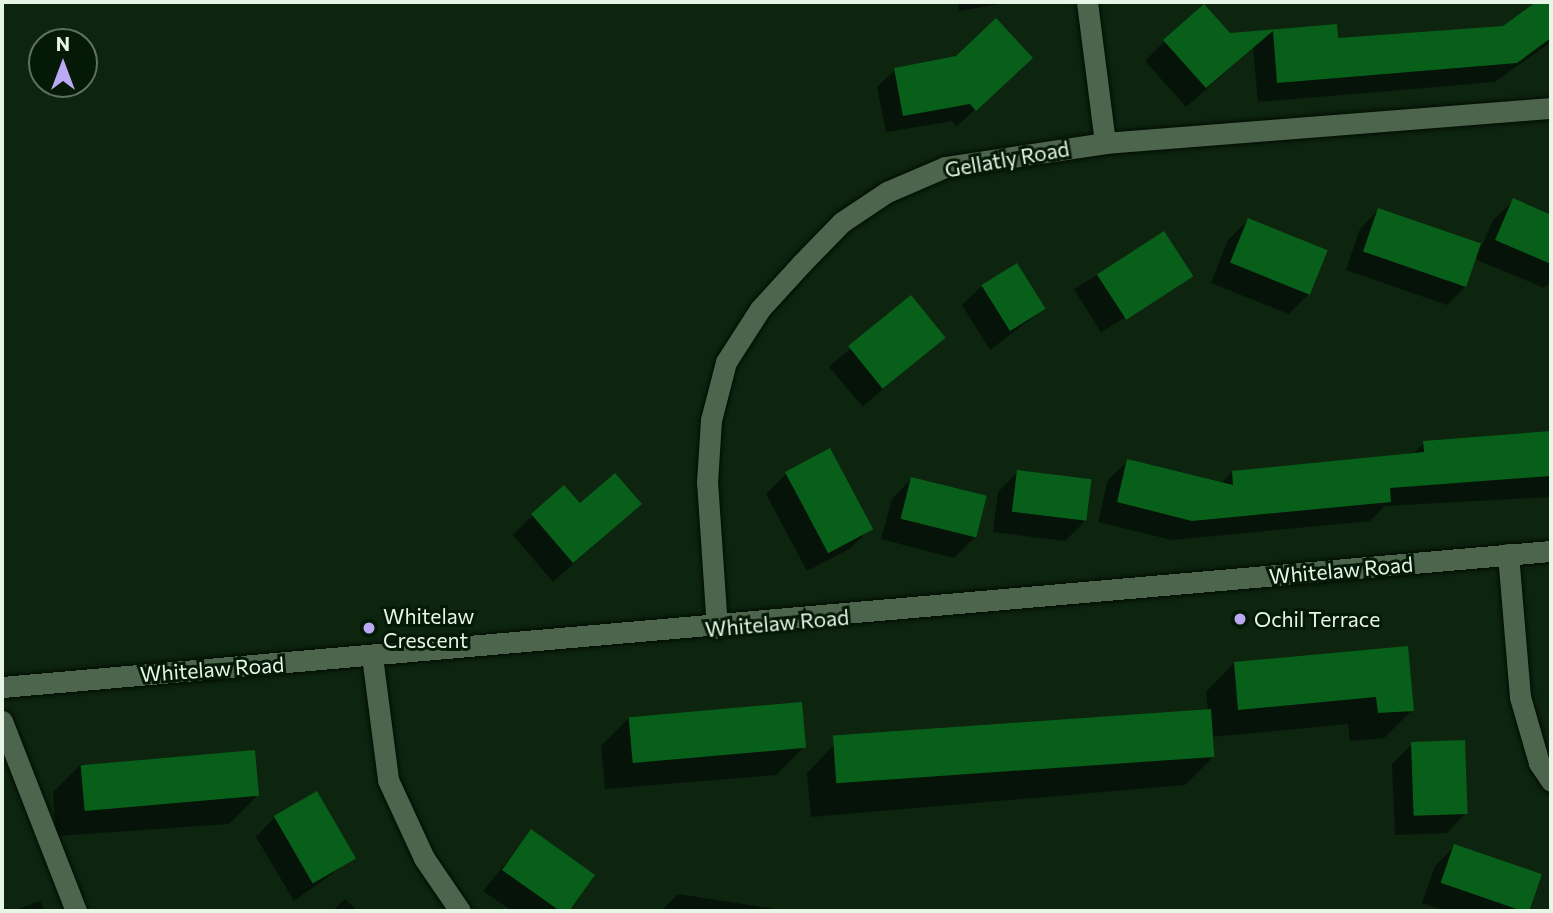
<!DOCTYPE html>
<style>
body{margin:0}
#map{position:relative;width:1553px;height:913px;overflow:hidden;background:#0d240f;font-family:Commissioner,sans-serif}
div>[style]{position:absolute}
.shadow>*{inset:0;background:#0007;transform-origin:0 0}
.building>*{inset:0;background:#085f1a;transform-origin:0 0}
.roads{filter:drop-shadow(0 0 2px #000d00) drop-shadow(0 0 2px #000d00)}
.street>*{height:21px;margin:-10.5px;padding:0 10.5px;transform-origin:10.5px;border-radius:10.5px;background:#4c654c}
.dots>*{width:19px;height:19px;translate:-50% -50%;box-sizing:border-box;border:4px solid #051a06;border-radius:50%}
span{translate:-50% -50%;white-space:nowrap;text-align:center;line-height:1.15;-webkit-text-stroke:6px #051a06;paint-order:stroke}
.street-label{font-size:21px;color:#e7f5e7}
.poi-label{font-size:21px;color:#e7f5e7}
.left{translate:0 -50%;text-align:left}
.frame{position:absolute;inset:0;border:4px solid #e7f5e7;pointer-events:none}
.north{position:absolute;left:28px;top:28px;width:70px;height:70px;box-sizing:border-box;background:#051a06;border:2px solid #5f7260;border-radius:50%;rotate:0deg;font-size:19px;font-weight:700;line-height:28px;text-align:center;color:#e7f5e7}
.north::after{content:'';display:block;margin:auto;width:24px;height:32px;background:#bca9f5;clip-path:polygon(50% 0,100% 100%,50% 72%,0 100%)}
</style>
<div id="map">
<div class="shadow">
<i style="clip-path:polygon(958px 2px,1013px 2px,959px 11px)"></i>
<i style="clip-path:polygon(1539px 2px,1551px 2px,1551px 42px,1495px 82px,1258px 102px,1253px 48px,1186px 107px,1145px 61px,1165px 41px,1229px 35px,1335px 26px,1337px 40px,1503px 27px)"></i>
<i style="clip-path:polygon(895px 70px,1013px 75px,957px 126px,952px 121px,886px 132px,877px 87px)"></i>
<i style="clip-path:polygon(1513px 201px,1551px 216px,1551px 281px,1544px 288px,1475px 259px,1465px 287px,1447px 305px,1346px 270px,1360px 229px,1378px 210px,1482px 246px,1493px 220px)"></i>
<i style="clip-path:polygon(1248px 220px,1309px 294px,1289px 314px,1211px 283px,1228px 240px)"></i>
<i style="left:1164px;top:233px;width:51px;height:106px;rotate:58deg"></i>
<i style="clip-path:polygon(982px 286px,1044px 309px,990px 350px,962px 305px)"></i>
<i style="left:911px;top:298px;width:52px;height:107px;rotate:50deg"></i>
<i style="clip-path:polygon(1551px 436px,1551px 497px,1385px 506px,1370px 521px,1172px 540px,1098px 522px,1108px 480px,1128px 461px,1221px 484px,1232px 472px,1412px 455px,1424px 443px)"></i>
<i style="clip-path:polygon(1018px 472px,1085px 521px,1065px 541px,993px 532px,998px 492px)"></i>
<i style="clip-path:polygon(786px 474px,871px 528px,851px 548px,807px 571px,766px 494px)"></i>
<i style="clip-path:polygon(911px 479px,974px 538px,954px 558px,881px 539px,892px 499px)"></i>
<i style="clip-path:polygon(640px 504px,553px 582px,513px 535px,533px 515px)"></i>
<i style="clip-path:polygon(1406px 648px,1412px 710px,1384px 738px,1350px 741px,1348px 724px,1211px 737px,1213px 757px,1185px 785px,811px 817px,807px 773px,835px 744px,1208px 711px,1206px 692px,1234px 663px)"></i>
<i style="clip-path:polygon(629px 718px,804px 747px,776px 775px,605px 789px,601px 746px)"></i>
<i style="clip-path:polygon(1412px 744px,1466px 813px,1447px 833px,1395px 835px,1392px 764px)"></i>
<i style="clip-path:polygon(81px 764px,257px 796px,229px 824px,56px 836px,53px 792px)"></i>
<i style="clip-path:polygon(275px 817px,354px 858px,294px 901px,256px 837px)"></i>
<i style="clip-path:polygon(531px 832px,593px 876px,567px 911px,512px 911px,483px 891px)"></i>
<i style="clip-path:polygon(1455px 846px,1539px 876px,1527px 911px,1446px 911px,1422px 903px,1435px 866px)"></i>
<i style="clip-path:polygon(678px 894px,789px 911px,661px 911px)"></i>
<i style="clip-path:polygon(345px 899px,358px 911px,332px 911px)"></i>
<i style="clip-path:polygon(40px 901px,45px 911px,13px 911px)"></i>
</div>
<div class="building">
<i style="clip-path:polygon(1536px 2px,1551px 2px,1551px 38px,1517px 63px,1277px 83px,1273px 31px,1206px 88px,1163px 40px,1204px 4px,1230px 33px,1337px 24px,1338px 38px,1503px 26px)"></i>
<i style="clip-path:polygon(996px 18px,1033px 58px,976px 111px,970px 104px,903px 116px,894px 68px,956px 56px)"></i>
<i style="clip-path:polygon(1513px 198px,1551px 215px,1551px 264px,1495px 240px)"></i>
<i style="left:1378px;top:208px;width:109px;height:46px;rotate:19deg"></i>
<i style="left:1248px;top:218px;width:86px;height:48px;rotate:22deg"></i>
<i style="left:1164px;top:231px;width:54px;height:80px;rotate:57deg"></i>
<i style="left:1017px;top:263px;width:54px;height:42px;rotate:58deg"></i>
<i style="left:911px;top:295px;width:55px;height:81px;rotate:51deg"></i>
<i style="clip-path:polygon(1551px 431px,1551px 476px,1390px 488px,1391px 502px,1192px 521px,1117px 502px,1127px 459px,1233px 485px,1232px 471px,1424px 452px,1423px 441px)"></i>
<i style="left:830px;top:448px;width:92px;height:51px;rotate:62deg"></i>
<i style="left:1017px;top:470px;width:75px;height:42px;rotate:7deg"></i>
<i style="clip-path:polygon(615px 473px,642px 504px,573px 563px,531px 514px,564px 485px,580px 503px)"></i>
<i style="left:911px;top:477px;width:78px;height:43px;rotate:14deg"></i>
<i style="clip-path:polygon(1408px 646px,1414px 711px,1378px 713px,1376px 697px,1238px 710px,1234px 662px)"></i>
<i style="left:802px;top:702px;width:46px;height:174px;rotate:85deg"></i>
<i style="left:1211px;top:709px;width:48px;height:379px;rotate:86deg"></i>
<i style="left:1465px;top:740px;width:74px;height:54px;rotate:88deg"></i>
<i style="left:255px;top:750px;width:46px;height:175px;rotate:85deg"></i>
<i style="left:317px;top:791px;width:78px;height:50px;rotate:60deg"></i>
<i style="clip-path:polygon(531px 829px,595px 875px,569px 911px,560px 911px,502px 870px)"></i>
<i style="left:1454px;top:844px;width:93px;height:41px;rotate:19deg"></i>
</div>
<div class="roads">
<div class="street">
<i style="left:1087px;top:2px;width:142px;rotate:82.7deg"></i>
<i style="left:1508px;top:554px;width:144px;rotate:85.2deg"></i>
<i style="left:1520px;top:697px;width:69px;rotate:73.9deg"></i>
<i style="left:1539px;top:763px;width:22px;rotate:56deg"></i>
<i style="left:717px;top:628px;width:146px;rotate:-93.9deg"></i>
<i style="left:707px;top:482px;width:62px;rotate:-86.3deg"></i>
<i style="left:711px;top:420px;width:60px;rotate:-75.5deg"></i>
<i style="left:726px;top:362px;width:63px;rotate:-57.3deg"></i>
<i style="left:760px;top:309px;width:62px;rotate:-47.6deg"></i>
<i style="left:802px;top:263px;width:57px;rotate:-45.7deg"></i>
<i style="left:842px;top:222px;width:54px;rotate:-33.7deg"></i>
<i style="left:887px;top:192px;width:63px;rotate:-23.3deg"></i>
<i style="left:945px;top:167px;width:162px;rotate:-8.5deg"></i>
<i style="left:1105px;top:143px;width:447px;rotate:-4.5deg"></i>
<i style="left:372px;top:656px;width:125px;rotate:82.6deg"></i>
<i style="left:388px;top:780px;width:86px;rotate:65.2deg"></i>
<i style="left:424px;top:858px;width:64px;rotate:55.8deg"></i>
<i style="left:2px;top:687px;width:1555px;rotate:-5.02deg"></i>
<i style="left:2px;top:721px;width:204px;rotate:68.7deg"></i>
</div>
</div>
<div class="dots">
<i style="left:1240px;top:619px;background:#bca9f5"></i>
<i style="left:369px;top:628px;background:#bca9f5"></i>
</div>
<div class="street-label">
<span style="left:1007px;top:159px;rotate:-10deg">Gellatly Road</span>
<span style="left:1341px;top:570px;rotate:-5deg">Whitelaw Road</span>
<span style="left:777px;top:623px;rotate:-5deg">Whitelaw Road</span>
<span style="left:212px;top:669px;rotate:-4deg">Whitelaw Road</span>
</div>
<div class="poi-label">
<span class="left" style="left:383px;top:628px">Whitelaw<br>Crescent</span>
<span class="left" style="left:1254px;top:619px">Ochil Terrace</span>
</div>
<div class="frame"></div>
<div class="north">N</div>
</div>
